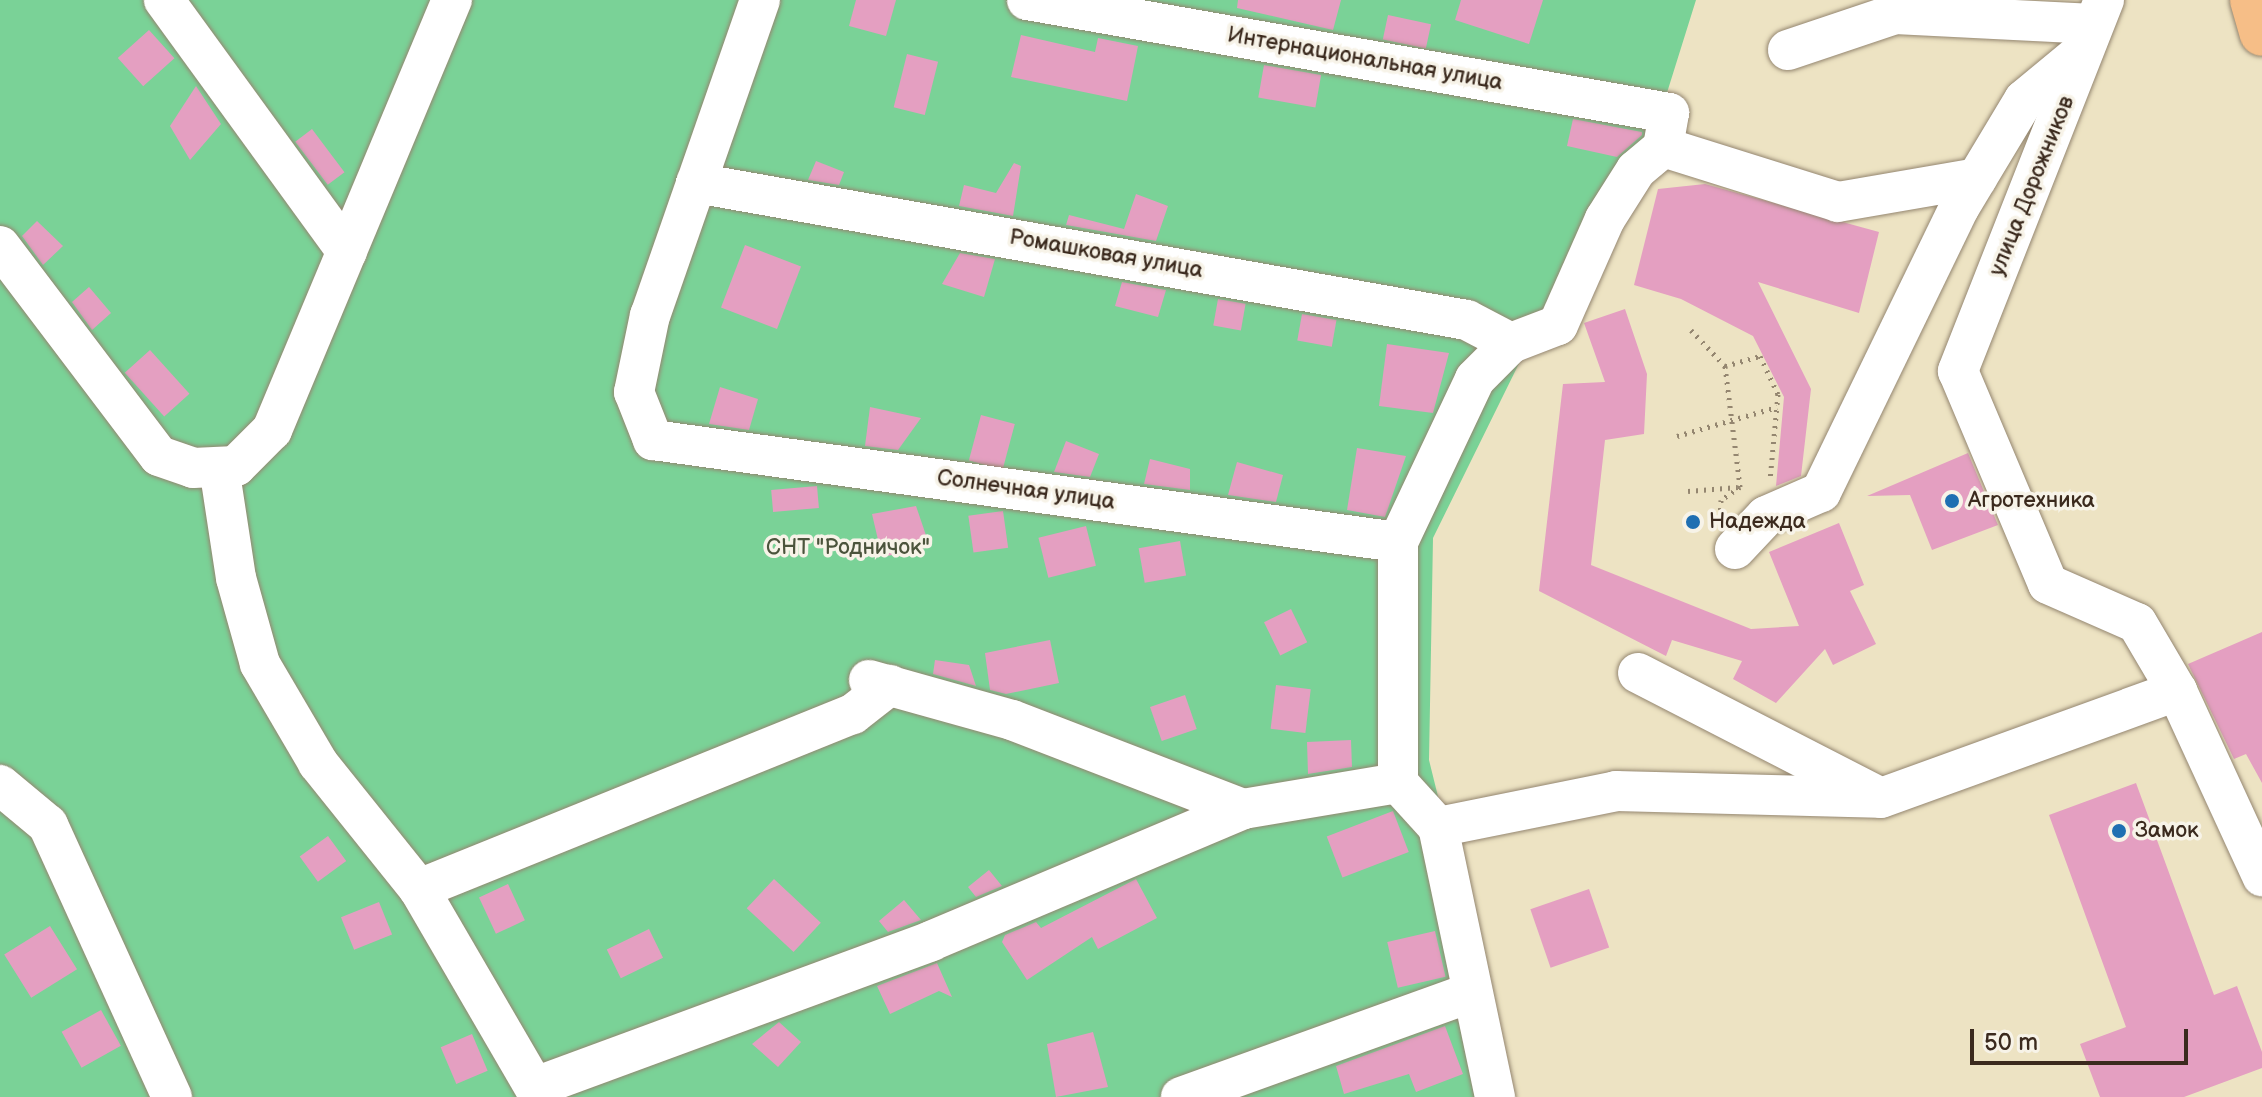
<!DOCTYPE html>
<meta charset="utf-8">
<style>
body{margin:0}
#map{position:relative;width:2262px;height:1097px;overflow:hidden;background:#ede3c3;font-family:"Balsamiq Sans",sans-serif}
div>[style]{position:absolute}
.green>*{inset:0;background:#7ad297}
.building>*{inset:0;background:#e49fc1;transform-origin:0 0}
.path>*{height:5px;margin-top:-2.5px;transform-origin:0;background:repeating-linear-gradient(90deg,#948670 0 2px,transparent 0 8px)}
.roads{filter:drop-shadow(0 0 2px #948670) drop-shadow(0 0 2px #948670)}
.minor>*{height:40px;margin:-20px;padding:0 20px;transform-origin:20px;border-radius:20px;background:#fff}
.highway>*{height:44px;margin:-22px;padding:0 22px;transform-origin:22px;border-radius:22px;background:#f6be87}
.dots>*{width:22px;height:22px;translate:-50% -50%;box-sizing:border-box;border:4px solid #f7f3e8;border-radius:50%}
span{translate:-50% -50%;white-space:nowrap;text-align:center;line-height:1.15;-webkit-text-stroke:7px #f7f3e8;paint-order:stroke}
.street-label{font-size:22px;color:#3b2a1e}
.poi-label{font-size:22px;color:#3b2a1e}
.left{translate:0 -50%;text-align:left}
.park-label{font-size:22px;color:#4b543c}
.scale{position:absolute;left:1970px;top:1029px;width:218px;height:36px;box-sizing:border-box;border:4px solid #3b2a1e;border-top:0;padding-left:10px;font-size:24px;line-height:28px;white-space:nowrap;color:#3b2a1e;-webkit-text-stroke:6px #f7f3e8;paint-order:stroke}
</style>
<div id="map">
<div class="green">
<i style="clip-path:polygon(0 0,1696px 0,1645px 163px,1535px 331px,1433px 538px,1429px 760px,1512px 1097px,0 1097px)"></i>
</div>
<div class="building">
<i style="clip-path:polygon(856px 0,896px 0,886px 36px,849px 26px)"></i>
<i style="clip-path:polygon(1238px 0,1341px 0,1333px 30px,1237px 8px)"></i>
<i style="clip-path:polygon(1461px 0,1543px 0,1529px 44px,1455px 20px)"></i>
<i style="left:1388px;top:15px;width:44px;height:25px;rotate:12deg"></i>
<i style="left:149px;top:30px;width:38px;height:42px;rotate:48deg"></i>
<i style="clip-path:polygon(1021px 35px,1095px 52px,1098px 38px,1138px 46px,1127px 101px,1011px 77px)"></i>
<i style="left:907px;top:54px;width:32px;height:55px;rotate:14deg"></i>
<i style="left:1264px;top:65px;width:58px;height:33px;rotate:10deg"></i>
<i style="clip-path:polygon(196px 86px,221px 124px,190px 160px,170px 126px)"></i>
<i style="clip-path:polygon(1573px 119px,1642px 132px,1642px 135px,1617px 157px,1567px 146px)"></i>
<i style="left:312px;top:129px;width:54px;height:21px;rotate:53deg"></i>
<i style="clip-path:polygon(816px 161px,844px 172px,839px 185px,808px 180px)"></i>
<i style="clip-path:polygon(1014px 163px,1021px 166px,1013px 216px,959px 206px,964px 185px,996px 193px)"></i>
<i style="clip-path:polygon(1705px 184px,1879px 232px,1859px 313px,1758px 282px,1811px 389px,1801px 476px,1776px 486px,1784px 397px,1753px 336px,1681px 299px,1634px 285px,1658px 189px)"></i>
<i style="clip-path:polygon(1136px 194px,1168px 206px,1156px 241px,1066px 225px,1069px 215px,1124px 229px)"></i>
<i style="clip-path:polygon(37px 221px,63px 246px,43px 265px,22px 236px)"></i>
<i style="left:745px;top:245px;width:60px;height:67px;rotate:21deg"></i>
<i style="clip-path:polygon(960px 253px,995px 259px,984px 297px,942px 284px)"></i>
<i style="clip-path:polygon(1122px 282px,1166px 290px,1158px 317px,1115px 306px)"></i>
<i style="clip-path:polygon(89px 287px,111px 313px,92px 330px,72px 302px)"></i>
<i style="left:1218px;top:299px;width:28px;height:27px;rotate:10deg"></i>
<i style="clip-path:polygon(1625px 309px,1647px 374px,1644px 434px,1605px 440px,1591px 565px,1751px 629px,1799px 626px,1769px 552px,1839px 523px,1864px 585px,1850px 591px,1876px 644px,1833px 665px,1825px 649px,1776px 703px,1733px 679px,1742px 661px,1672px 640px,1666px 656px,1539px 591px,1563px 384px,1605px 382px,1584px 323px)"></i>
<i style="left:1302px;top:314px;width:35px;height:27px;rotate:10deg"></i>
<i style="clip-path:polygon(1387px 344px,1449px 353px,1433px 413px,1379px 406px)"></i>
<i style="left:150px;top:350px;width:59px;height:34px;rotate:48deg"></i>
<i style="clip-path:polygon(720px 387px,758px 399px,749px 430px,709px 424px)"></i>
<i style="clip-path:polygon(870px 407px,921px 418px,898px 450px,865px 446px)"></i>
<i style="left:981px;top:415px;width:35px;height:47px;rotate:15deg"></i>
<i style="clip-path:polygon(1066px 441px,1099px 454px,1090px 477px,1054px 472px)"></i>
<i style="clip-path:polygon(1357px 448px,1406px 456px,1385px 517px,1347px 510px)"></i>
<i style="clip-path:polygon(1968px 453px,1998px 525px,1932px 550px,1910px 495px,1867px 496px)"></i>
<i style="clip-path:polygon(1150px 459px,1190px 469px,1190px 490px,1144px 484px)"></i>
<i style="clip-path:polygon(1237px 462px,1283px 475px,1276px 502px,1228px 495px)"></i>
<i style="left:817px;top:486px;width:22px;height:46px;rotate:85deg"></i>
<i style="clip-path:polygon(916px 506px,930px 547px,882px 557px,872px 514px)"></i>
<i style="left:1003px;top:511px;width:37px;height:35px;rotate:82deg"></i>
<i style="left:1086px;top:526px;width:41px;height:49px;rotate:76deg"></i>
<i style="left:1180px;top:541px;width:35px;height:42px;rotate:80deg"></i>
<i style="left:1291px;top:609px;width:37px;height:30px;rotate:64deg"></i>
<i style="clip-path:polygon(2262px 632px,2262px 783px,2246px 754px,2234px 759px,2188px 664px)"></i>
<i style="clip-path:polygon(1050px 640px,1059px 683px,1006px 694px,990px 690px,985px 653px)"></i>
<i style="clip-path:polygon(935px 660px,969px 665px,976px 686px,933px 674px)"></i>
<i style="left:1276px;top:685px;width:35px;height:44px;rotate:7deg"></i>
<i style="left:1185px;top:695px;width:36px;height:37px;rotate:71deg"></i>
<i style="clip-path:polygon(1351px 740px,1352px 767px,1308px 774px,1307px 742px)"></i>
<i style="clip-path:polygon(2136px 783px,2214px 995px,2237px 986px,2262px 1052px,2262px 1068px,2184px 1097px,2100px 1097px,2080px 1044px,2126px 1027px,2049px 815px)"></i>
<i style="left:1393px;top:811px;width:44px;height:71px;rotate:69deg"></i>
<i style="left:328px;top:836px;width:31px;height:35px;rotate:54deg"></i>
<i style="clip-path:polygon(989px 870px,1002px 886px,976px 897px,968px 887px)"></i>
<i style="left:774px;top:879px;width:64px;height:40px;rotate:43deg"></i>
<i style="clip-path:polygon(1136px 879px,1157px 918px,1098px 949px,1092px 937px,1027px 980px,1002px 942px,1005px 935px,1036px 922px,1041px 928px)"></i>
<i style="left:508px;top:884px;width:40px;height:32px;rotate:65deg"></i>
<i style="left:1589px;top:889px;width:62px;height:62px;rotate:71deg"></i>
<i style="clip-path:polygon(904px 900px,921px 920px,888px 932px,879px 921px)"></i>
<i style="left:379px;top:902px;width:35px;height:41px;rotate:68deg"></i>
<i style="left:50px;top:926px;width:51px;height:54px;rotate:58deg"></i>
<i style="left:649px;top:929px;width:32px;height:47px;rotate:64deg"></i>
<i style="left:1435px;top:931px;width:47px;height:49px;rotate:77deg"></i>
<i style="clip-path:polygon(937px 963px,952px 997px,939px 991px,890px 1014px,877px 986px)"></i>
<i style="left:101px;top:1010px;width:41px;height:45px;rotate:61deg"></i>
<i style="clip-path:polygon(779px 1022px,801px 1042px,778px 1067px,752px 1044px)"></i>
<i style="clip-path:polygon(1445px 1026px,1463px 1074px,1416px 1092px,1409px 1074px,1344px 1094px,1336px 1066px)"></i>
<i style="clip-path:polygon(1093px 1032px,1108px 1087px,1056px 1097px,1047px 1044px)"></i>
<i style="left:472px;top:1034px;width:40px;height:34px;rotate:67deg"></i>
</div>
<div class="path">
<i style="left:1691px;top:330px;width:50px;rotate:46.6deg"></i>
<i style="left:1725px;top:366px;width:122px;rotate:82.9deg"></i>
<i style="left:1740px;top:487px;width:23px;rotate:146deg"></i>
<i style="left:1721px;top:500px;width:17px;rotate:93deg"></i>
<i style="left:1725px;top:366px;width:36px;rotate:-16deg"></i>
<i style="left:1760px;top:356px;width:42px;rotate:64.7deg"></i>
<i style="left:1778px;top:394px;width:86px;rotate:95.3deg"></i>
<i style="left:1677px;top:436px;width:104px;rotate:-16.2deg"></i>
<i style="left:1688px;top:491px;width:50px;rotate:-4.6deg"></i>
</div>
<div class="roads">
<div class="minor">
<i style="left:164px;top:0;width:311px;rotate:54deg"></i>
<i style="left:760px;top:0;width:334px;rotate:109.2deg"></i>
<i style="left:650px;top:315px;width:79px;rotate:101.7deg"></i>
<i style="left:634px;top:392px;width:52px;rotate:68.4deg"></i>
<i style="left:653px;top:440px;width:752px;rotate:7.8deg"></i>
<i style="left:1027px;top:0;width:652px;rotate:9.98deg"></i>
<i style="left:1669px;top:113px;width:35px;rotate:100deg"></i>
<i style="left:2104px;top:0;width:399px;rotate:111.5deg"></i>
<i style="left:1958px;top:371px;width:231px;rotate:67.1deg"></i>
<i style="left:2048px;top:584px;width:97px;rotate:23.7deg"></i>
<i style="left:2137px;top:623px;width:79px;rotate:59.5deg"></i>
<i style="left:2177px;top:691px;width:204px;rotate:65.3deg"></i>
<i style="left:1788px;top:50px;width:113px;rotate:-18.6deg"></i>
<i style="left:1895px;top:14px;width:199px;rotate:2.9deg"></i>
<i style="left:1663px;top:147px;width:183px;rotate:17.4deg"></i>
<i style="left:1838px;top:202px;width:141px;rotate:-9.8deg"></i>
<i style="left:696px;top:183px;width:783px;rotate:10.08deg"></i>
<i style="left:1467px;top:320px;width:50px;rotate:27.6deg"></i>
<i style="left:0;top:246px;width:263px;rotate:52.9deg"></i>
<i style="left:159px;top:456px;width:36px;rotate:19deg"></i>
<i style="left:193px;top:468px;width:43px;rotate:-2.7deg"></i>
<i style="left:236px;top:466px;width:51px;rotate:-45deg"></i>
<i style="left:272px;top:430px;width:466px;rotate:-67.3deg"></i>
<i style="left:219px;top:467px;width:112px;rotate:81.3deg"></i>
<i style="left:236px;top:578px;width:89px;rotate:74.4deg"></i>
<i style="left:260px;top:664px;width:115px;rotate:59.6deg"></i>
<i style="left:318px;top:763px;width:161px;rotate:51.3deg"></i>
<i style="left:419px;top:889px;width:241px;rotate:59.8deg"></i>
<i style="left:1735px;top:549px;width:45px;rotate:-46.8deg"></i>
<i style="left:1766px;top:516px;width:60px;rotate:-23.6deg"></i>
<i style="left:1821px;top:492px;width:316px;rotate:-64.1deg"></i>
<i style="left:1959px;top:208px;width:126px;rotate:-59deg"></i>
<i style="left:2024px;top:100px;width:77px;rotate:-39.7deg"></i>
<i style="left:1638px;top:673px;width:273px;rotate:27.2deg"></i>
<i style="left:1881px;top:798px;width:315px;rotate:-19.9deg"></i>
<i style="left:869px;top:680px;width:148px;rotate:15.6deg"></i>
<i style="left:1012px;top:720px;width:248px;rotate:21.1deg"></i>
<i style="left:1243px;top:809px;width:157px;rotate:-9.5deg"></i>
<i style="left:0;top:785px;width:62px;rotate:39.8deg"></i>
<i style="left:48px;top:825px;width:299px;rotate:65.5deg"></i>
<i style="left:1438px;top:827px;width:182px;rotate:-11.4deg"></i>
<i style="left:1616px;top:791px;width:262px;rotate:1.5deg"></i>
<i style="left:419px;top:889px;width:468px;rotate:-22deg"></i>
<i style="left:853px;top:714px;width:47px;rotate:-38.1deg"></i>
<i style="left:535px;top:1087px;width:422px;rotate:-20.2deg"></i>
<i style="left:931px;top:941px;width:339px;rotate:-22.9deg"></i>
<i style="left:1181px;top:1097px;width:309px;rotate:-19.8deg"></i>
<i style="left:1495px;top:1097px;width:276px;rotate:-101.9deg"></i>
<i style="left:1438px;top:827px;width:59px;rotate:-132.3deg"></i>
<i style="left:1398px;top:783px;width:241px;rotate:-90deg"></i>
<i style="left:1398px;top:542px;width:180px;rotate:-64.7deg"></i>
<i style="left:1475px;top:379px;width:51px;rotate:-45deg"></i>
<i style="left:1511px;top:343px;width:50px;rotate:-21deg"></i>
<i style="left:1558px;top:325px;width:116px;rotate:-66.1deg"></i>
<i style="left:1605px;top:219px;width:58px;rotate:-57.7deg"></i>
<i style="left:1636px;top:170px;width:35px;rotate:-40deg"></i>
</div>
<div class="highway">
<i style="left:2252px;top:0;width:35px;rotate:74deg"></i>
</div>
</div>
<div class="dots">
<i style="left:1952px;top:501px;background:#1f6fb2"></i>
<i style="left:1693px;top:522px;background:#1f6fb2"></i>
<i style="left:2119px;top:831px;background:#1f6fb2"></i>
</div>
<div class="street-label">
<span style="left:1365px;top:59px;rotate:10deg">Интернациональная улица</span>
<span style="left:2032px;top:186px;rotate:-68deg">улица Дорожников</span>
<span style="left:1106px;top:254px;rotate:10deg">Ромашковая улица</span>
<span style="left:1026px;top:490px;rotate:8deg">Солнечная улица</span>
</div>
<div class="poi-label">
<span class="left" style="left:1968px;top:501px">Агротехника</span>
<span class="left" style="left:1709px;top:522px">Надежда</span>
<span class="left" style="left:2135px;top:831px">Замок</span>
</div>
<div class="park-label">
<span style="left:848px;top:548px">СНТ "Родничок"</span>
</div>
<div class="scale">50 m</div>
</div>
